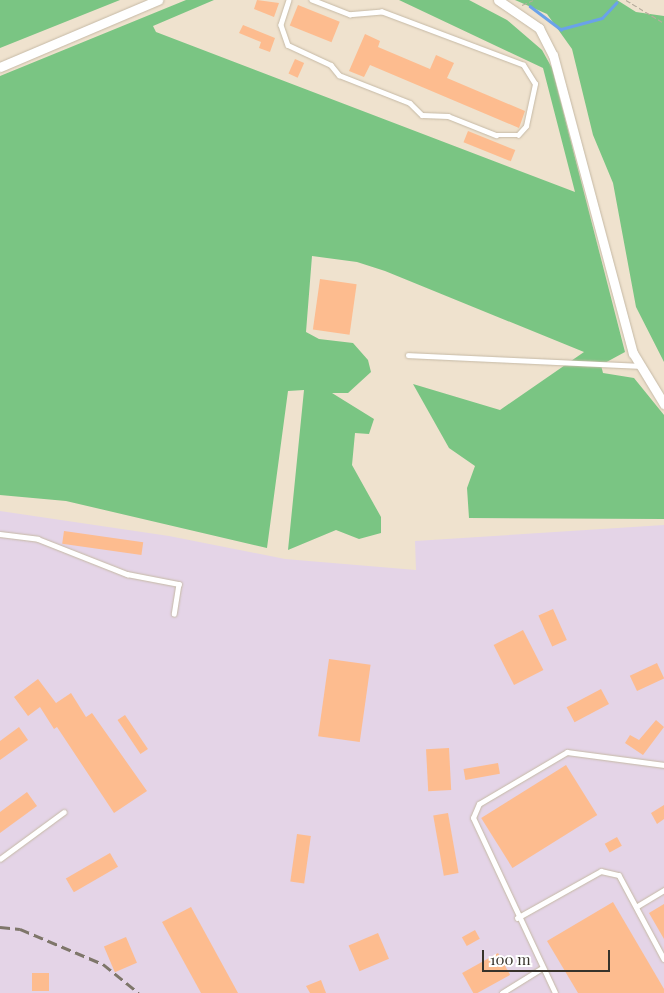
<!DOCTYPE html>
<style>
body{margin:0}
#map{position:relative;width:664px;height:993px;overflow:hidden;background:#efe2ce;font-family:"Playfair Display",serif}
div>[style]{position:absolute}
.industrial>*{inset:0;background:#e4d4e7}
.forest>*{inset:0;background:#7ac583}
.stream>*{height:2.5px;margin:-1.25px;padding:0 1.25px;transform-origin:1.25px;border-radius:1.25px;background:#6aa2e9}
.building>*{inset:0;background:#fdbc8f;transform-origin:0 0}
.path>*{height:1px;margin-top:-0.5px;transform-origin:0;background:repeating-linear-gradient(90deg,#b6ac9c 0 5px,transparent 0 7.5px)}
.roads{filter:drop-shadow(0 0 1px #c5b9a5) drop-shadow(0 0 1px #c5b9a5)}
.service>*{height:4.5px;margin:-2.25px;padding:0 2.25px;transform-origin:2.25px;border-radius:2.25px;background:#fff}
.minor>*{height:9px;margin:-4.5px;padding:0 4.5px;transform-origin:4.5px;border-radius:4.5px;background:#fff}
.rail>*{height:2.5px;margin-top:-1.25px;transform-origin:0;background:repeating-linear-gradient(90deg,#7e766a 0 10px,transparent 0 15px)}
span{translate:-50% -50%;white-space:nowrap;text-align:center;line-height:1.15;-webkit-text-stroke:4px #fff;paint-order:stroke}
.scale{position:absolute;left:482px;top:950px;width:128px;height:22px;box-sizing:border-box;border:2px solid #37332b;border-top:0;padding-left:6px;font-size:15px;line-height:18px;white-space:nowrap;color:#37332b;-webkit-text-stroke:4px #fff;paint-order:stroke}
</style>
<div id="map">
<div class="industrial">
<i style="clip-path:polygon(0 511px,169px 536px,285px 559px,416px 570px,415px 541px,664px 525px,664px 993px,0 993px)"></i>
</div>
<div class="forest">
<i style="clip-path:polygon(0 0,120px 0,0 48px)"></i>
<i style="clip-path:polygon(186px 0,214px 0,153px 26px,156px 32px,575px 192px,543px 68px,399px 0,469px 0,507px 20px,542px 50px,552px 68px,625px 352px,601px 365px,603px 373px,634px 378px,664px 415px,664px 519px,469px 518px,467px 488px,475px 466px,449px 448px,413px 384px,500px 410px,584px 352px,385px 271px,357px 262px,312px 256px,306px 332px,319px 339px,353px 343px,368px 360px,371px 372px,348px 393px,332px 393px,374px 419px,369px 434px,355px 433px,352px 465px,381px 517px,381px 533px,359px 539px,336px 530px,288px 550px,304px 390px,288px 391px,267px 548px,66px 501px,0 495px,0 76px)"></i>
<i style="clip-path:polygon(515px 0,617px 0,636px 12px,664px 16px,664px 362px,636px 307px,613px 183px,593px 135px,572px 49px,547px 14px)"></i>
</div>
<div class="stream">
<i style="left:530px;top:6px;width:39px;rotate:37deg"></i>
<i style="left:561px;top:29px;width:42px;rotate:-15deg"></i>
<i style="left:602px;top:18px;width:21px;rotate:-47deg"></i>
</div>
<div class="building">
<i style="clip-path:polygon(257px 0,279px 3px,274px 17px,254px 9px)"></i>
<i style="left:298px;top:5px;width:45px;height:22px;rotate:22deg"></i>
<i style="clip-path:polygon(243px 25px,275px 38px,270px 52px,259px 48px,261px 42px,239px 33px)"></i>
<i style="clip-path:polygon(365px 34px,380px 41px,378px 47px,430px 69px,436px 55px,454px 63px,447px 78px,525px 111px,519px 128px,370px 65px,364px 77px,349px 71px)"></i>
<i style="left:295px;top:59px;width:10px;height:16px;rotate:24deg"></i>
<i style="left:468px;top:131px;width:51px;height:12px;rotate:22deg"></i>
<i style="left:320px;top:279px;width:37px;height:51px;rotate:8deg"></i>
<i style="left:64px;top:531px;width:80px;height:13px;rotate:8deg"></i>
<i style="left:553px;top:609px;width:34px;height:16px;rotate:66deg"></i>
<i style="left:523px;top:630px;width:45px;height:33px;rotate:63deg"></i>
<i style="left:329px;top:659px;width:42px;height:78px;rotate:8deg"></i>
<i style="left:657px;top:663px;width:17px;height:30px;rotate:65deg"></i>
<i style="clip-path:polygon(38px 679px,56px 703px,71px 693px,86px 717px,92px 713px,147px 791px,114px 813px,57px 727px,54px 729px,40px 707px,28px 716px,14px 697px)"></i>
<i style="left:601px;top:689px;width:17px;height:39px;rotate:62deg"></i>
<i style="left:125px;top:715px;width:41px;height:9px;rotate:56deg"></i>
<i style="clip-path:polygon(656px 720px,664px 727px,643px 755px,625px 743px,630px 735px,639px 740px)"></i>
<i style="clip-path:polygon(19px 727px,28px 740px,0 760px,0 741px)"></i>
<i style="left:449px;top:748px;width:42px;height:23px;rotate:87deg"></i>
<i style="left:498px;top:763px;width:11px;height:35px;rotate:80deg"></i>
<i style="left:566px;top:765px;width:59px;height:100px;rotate:58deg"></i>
<i style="clip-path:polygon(27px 792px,37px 806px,0 833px,0 812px)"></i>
<i style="clip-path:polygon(664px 805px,664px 819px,657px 824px,651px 813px)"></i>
<i style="left:448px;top:813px;width:61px;height:15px;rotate:80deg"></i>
<i style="left:297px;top:834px;width:14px;height:48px;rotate:8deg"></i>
<i style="left:617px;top:837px;width:10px;height:14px;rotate:61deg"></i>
<i style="left:110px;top:853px;width:16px;height:51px;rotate:60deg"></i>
<i style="clip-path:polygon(613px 902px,664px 989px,664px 993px,578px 993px,547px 941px)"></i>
<i style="clip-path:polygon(664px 904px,664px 939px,649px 913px)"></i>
<i style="clip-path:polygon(191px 907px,238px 993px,201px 993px,162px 922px)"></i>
<i style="left:475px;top:930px;width:10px;height:15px;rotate:61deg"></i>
<i style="left:378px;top:933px;width:28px;height:32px;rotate:67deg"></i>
<i style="left:126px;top:937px;width:28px;height:24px;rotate:67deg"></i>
<i style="left:498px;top:953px;width:25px;height:41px;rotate:61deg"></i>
<i style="left:32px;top:973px;width:17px;height:18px"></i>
<i style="clip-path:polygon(321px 980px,326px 993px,310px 993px,306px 986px)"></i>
</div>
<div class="path">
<i style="left:626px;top:0;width:44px;rotate:31.2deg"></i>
<i style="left:522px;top:5px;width:12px;rotate:-24deg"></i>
</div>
<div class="roads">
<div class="service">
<i style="left:289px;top:0;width:26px;rotate:108deg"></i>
<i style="left:281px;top:25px;width:21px;rotate:71deg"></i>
<i style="left:288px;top:45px;width:47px;rotate:24.9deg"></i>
<i style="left:331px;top:65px;width:13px;rotate:51deg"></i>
<i style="left:339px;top:75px;width:76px;rotate:21.5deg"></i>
<i style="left:410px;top:103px;width:17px;rotate:45deg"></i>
<i style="left:422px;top:115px;width:26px;rotate:2deg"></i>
<i style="left:448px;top:116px;width:52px;rotate:21.6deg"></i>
<i style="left:496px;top:135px;width:22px"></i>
<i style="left:518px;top:135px;width:12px;rotate:-48deg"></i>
<i style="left:526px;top:126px;width:43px;rotate:-77.9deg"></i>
<i style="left:535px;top:84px;width:22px;rotate:-122deg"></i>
<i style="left:523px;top:65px;width:151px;rotate:-159.4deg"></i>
<i style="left:382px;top:12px;width:32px;rotate:175deg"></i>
<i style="left:350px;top:15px;width:41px;rotate:-158.5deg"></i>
<i style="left:408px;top:355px;width:232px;rotate:2.7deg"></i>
<i style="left:0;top:534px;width:38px;rotate:7deg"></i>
<i style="left:38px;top:539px;width:96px;rotate:21.5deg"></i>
<i style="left:127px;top:574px;width:53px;rotate:10.9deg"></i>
<i style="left:179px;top:584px;width:30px;rotate:99deg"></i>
<i style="left:0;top:859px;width:79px;rotate:-36.3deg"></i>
<i style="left:636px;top:907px;width:33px;rotate:-31deg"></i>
<i style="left:517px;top:918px;width:96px;rotate:-29.2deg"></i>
<i style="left:601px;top:871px;width:18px;rotate:13deg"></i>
<i style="left:619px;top:875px;width:95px;rotate:61.8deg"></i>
<i style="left:502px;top:993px;width:47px;rotate:-32deg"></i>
<i style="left:555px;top:993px;width:193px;rotate:-115.1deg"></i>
<i style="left:473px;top:818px;width:15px;rotate:-67deg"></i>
<i style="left:479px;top:804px;width:102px;rotate:-30.6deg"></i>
<i style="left:567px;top:752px;width:98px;rotate:7.6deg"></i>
</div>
<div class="minor">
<i style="left:498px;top:0;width:50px;rotate:34.3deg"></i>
<i style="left:539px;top:28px;width:30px;rotate:63deg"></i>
<i style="left:553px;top:55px;width:309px;rotate:75deg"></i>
<i style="left:633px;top:353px;width:60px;rotate:58.7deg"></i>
<i style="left:0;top:67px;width:172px;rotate:-23deg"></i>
</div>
</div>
<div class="rail">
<i style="left:0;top:927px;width:20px;rotate:6deg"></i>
<i style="left:20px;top:929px;width:90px;rotate:22.9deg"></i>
<i style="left:103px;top:964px;width:46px;rotate:38.9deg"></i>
</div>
<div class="scale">100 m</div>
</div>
